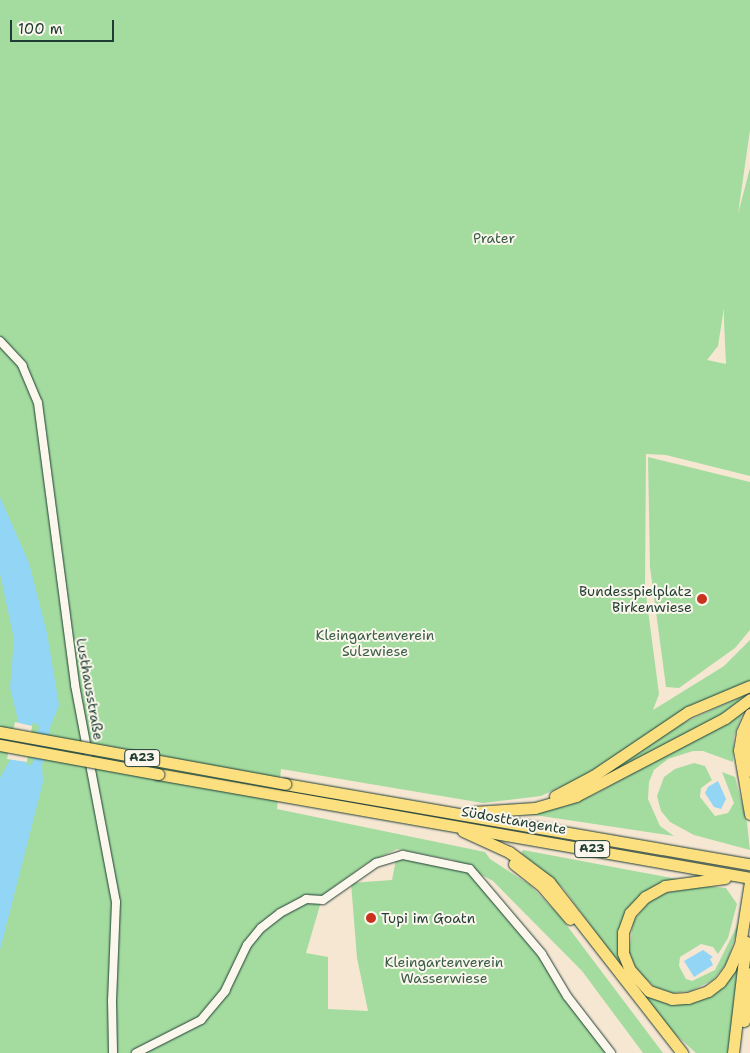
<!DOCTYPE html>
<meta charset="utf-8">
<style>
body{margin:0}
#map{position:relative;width:750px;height:1053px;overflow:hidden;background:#f6e7d3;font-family:"Shantell Sans",sans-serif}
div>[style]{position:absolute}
.green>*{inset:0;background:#a4dca0}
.water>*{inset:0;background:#92d5f4}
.pier>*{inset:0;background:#f6e7d3}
.roads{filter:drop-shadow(0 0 1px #1f3d34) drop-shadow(0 0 1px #1f3d34)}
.minor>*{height:8px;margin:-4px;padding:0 4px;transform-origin:4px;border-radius:4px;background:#fbf7ec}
.highway>*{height:11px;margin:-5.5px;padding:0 5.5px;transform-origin:5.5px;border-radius:5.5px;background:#fce080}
.bridges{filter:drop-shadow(0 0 1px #1f3d34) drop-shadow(0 0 1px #1f3d34)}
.highway-bridge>*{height:11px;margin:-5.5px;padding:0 5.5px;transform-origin:5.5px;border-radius:5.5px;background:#fce080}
.dots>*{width:14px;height:14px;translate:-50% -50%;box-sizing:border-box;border:2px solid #fbf7ec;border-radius:50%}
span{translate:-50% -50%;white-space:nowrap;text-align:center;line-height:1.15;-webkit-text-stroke:4px #fbf7ec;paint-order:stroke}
.shield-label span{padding:1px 4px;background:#fbf7ec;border:1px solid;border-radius:4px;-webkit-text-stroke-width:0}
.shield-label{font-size:12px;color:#1f3d34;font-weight:700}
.park-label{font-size:14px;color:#3a5d4a}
.poi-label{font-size:14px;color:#1f3d34}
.right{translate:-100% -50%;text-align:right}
.left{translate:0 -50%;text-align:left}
.street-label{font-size:14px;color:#1f3d34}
.scale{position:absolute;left:10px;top:20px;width:104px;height:22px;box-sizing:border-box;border:2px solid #1f3d34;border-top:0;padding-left:6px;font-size:15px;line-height:18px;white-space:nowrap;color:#1f3d34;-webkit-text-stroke:4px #fbf7ec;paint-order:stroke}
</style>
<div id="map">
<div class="green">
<i style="clip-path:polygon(evenodd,0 0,750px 0,750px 130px,738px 214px,750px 168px,750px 476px,666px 455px,646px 454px,645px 587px,659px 694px,653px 710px,724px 666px,750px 640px,750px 682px,692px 705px,584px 776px,541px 796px,483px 803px,281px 769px,277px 809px,485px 852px,490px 859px,530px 885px,559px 915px,663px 1053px,643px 1053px,582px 971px,493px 881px,453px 860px,397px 849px,367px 863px,323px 895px,306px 953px,328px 957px,328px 1009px,368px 1011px,357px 958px,351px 883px,392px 880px,396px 859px,412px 858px,466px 870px,539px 957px,563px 996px,607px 1053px,0 1053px,0 0,724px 308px,724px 322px,726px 364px,707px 360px,718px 346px,724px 308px)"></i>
<i style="clip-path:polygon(648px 457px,750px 482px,750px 630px,735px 648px,679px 688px,666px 687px,650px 567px)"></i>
<i style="clip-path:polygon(750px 693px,739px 706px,589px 785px,674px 727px)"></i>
<i style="clip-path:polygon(743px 712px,734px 736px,733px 762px,703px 751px,693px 751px,668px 759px,654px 770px,649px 782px,648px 799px,660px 826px,674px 836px,528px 814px,566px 806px,595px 794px)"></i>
<i style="clip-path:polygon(694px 763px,705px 766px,712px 780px,701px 788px,700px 797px,715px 816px,728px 813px,734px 803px,722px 772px,735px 777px,747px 823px,750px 850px,694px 835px,670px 822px,661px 811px,657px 796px,664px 777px,675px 769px)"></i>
<i style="clip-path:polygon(523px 850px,677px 879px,653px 888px,619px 936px,637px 984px,694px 1000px,739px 957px,729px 1053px,696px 1053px,676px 1035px,660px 1019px,563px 888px,521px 853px)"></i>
<i style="clip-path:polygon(705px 886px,726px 888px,737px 904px,728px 938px,718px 954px,713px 947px,701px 944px,680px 957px,679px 966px,686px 979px,692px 981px,715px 970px,743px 914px,726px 964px,713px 980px,691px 991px,672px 993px,655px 987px,637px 971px,629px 953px,633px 922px,647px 903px,664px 893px)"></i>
</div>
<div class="water">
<i style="clip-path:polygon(evenodd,0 497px,29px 563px,47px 633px,59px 705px,50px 728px,42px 765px,43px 782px,0 950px,0 778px,10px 760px,18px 720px,10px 688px,14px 639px,0 574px,0 497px,33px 722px,39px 726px,33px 762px,29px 766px,24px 760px,33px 722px)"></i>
<i style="clip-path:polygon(718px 781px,726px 799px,721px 809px,714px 807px,705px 793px,708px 787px)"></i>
<i style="clip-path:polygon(703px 950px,713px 957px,710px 959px,713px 965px,694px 977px,684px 961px)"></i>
</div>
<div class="pier">
<i style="clip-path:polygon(15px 722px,32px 726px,27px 762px,7px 759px)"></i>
</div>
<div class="roads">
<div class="minor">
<i style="left:0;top:341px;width:33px;rotate:47deg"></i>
<i style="left:22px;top:365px;width:41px;rotate:67.2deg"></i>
<i style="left:38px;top:403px;width:284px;rotate:82.5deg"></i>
<i style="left:75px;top:685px;width:221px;rotate:79.3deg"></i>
<i style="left:116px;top:902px;width:98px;rotate:92.3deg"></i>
<i style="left:112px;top:1000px;width:53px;rotate:88.9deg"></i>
<i style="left:136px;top:1053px;width:73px;rotate:-26.9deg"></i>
<i style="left:201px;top:1020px;width:38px;rotate:-50deg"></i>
<i style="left:225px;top:991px;width:51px;rotate:-64.4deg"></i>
<i style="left:247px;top:945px;width:22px;rotate:-51deg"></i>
<i style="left:261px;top:928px;width:24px;rotate:-38deg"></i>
<i style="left:280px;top:913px;width:30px;rotate:-28deg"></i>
<i style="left:306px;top:899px;width:17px;rotate:3deg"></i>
<i style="left:323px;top:900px;width:65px;rotate:-34.9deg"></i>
<i style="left:376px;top:863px;width:28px;rotate:-17deg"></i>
<i style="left:403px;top:855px;width:68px;rotate:11.8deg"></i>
<i style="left:470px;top:869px;width:111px;rotate:49.7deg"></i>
<i style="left:542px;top:954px;width:49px;rotate:59.2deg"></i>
<i style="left:567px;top:996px;width:72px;rotate:52.3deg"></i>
</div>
<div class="highway">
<i style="left:750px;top:714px;width:20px;rotate:114deg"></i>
<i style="left:742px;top:732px;width:18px;rotate:99deg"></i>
<i style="left:739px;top:750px;width:65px;rotate:80.2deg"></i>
<i style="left:750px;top:733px;width:18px;rotate:99deg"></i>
<i style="left:747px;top:751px;width:20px;rotate:81deg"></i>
<i style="left:158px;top:774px;width:601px;rotate:9.96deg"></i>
<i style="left:285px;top:784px;width:472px;rotate:9.8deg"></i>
<i style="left:555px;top:796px;width:43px;rotate:-27.8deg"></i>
<i style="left:593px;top:776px;width:115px;rotate:-34deg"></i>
<i style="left:688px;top:712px;width:67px;rotate:-22.8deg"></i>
<i style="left:474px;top:812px;width:61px;rotate:-3.8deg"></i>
<i style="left:535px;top:808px;width:43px;rotate:-16.3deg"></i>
<i style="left:576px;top:796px;width:168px;rotate:-27.6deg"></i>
<i style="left:725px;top:718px;width:31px;rotate:-37deg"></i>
<i style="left:463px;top:831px;width:51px;rotate:24.5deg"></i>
<i style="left:509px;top:852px;width:50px;rotate:36.9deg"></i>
<i style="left:549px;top:882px;width:217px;rotate:52.1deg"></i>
<i style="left:514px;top:864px;width:33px;rotate:38deg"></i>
<i style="left:540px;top:884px;width:46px;rotate:49.4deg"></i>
<i style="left:725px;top:878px;width:61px;rotate:172.4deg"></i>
<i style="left:665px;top:886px;width:23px;rotate:151deg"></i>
<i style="left:645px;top:897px;width:22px;rotate:133deg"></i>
<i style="left:630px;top:913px;width:20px;rotate:110deg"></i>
<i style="left:623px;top:932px;width:21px;rotate:90deg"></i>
<i style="left:623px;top:953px;width:18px;rotate:68deg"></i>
<i style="left:630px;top:970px;width:28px;rotate:48deg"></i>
<i style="left:649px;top:991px;width:24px;rotate:19deg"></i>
<i style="left:672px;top:999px;width:16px;rotate:-4deg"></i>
<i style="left:688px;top:998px;width:21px;rotate:-19deg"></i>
<i style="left:708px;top:991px;width:15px;rotate:-37deg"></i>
<i style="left:720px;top:982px;width:17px;rotate:-54deg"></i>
<i style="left:730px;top:968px;width:25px;rotate:-67deg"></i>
<i style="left:740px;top:945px;width:64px;rotate:-81deg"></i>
<i style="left:744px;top:1021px;width:48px;rotate:-82.9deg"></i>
<i style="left:733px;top:1053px;width:112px;rotate:-83.3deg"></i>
</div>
</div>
<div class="bridges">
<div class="highway-bridge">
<i style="left:0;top:732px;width:290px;rotate:10.3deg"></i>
<i style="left:0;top:745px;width:161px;rotate:10.4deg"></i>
</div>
</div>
<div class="dots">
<i style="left:702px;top:599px;background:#c8321e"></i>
<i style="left:371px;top:918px;background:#c8321e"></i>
</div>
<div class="shield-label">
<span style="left:142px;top:758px">A23</span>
<span style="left:592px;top:849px">A23</span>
</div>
<div class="park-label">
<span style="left:494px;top:238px">Prater</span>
<span style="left:375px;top:643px">Kleingartenverein<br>Sulzwiese</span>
<span style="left:444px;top:970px">Kleingartenverein<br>Wasserwiese</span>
</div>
<div class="poi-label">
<span class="right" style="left:692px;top:599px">Bundesspielplatz<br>Birkenwiese</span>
<span class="left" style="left:381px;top:918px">Tupi im Goatn</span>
</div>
<div class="street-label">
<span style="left:90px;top:689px;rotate:80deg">Lusthausstraße</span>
<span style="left:514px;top:820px;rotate:10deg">Südosttangente</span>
</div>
<div class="scale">100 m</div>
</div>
